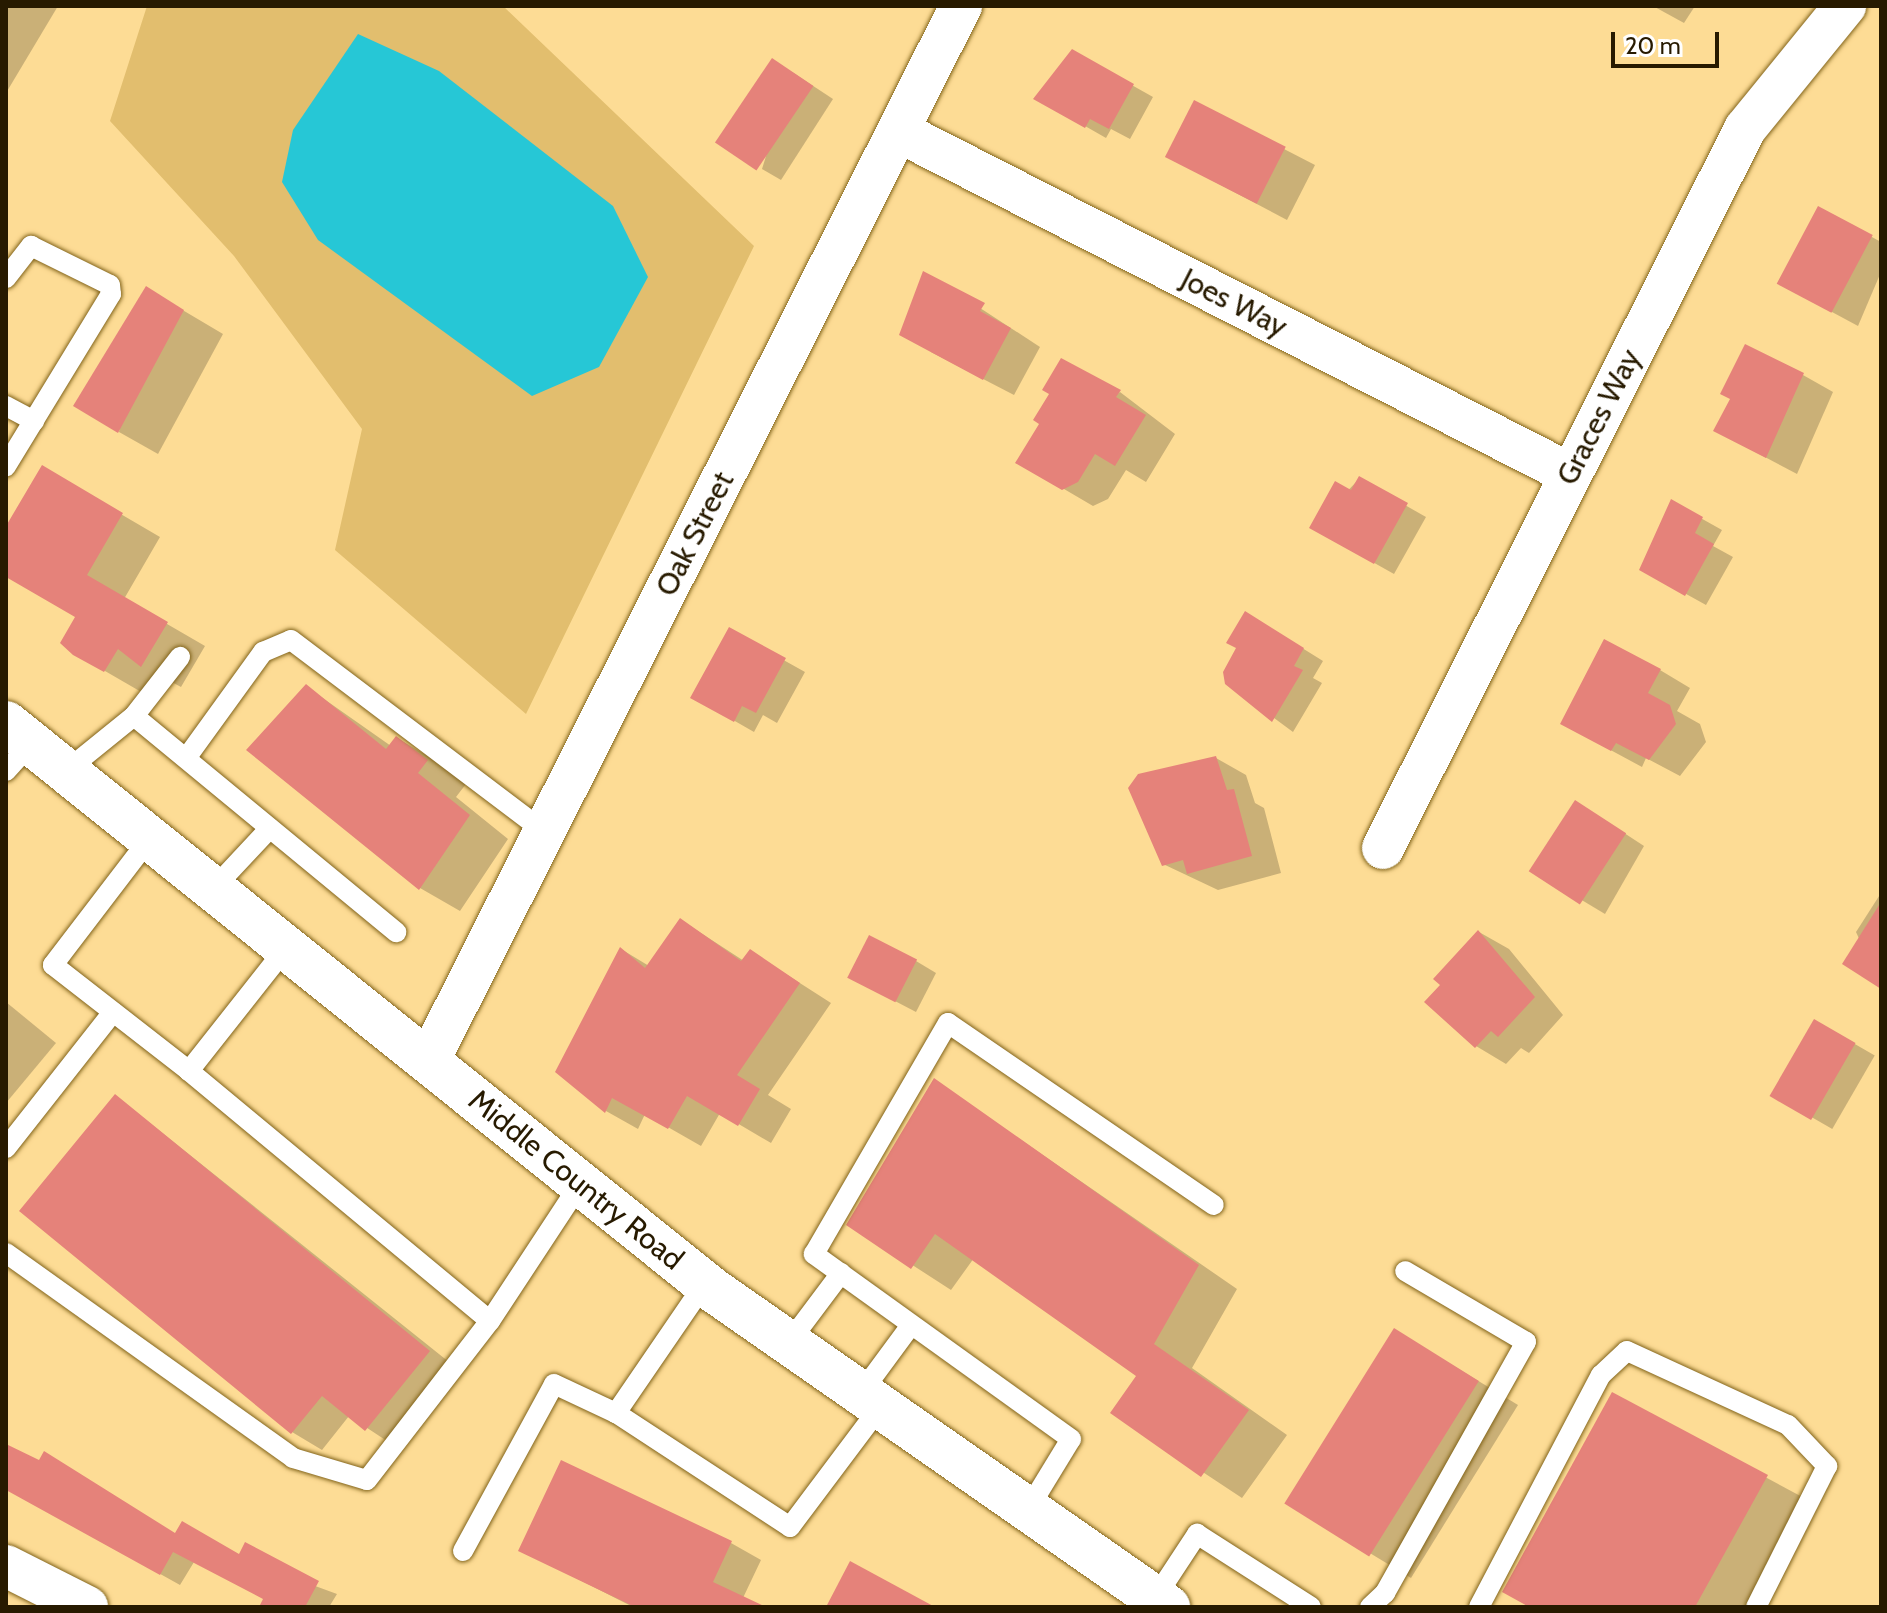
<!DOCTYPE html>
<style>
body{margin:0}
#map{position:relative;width:1887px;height:1613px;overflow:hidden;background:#fddc95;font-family:Cabin,sans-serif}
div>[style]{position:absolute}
.green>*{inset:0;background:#e2be6e}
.water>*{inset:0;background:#26c7d6}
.shadow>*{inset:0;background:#0003;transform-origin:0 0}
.building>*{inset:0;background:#e5827a;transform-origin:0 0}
.roads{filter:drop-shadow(0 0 2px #82641b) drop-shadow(0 0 2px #82641b)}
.lane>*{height:20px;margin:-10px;padding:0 10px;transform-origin:10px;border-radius:10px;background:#fff}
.street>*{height:42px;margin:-21px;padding:0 21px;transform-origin:21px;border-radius:21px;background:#fff}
.primary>*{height:44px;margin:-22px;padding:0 22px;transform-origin:22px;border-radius:22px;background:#fff}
span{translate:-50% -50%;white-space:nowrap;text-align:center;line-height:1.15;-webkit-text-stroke:6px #fff;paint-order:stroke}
.street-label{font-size:30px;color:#271a00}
.frame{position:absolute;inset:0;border:8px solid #271a00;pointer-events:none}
.scale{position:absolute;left:1611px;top:32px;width:108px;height:36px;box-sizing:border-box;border:4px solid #271a00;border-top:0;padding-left:10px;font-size:24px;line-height:28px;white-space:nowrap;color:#271a00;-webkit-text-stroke:6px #fff;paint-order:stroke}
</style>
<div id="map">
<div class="green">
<i style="clip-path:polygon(147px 6px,503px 6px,754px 246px,526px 714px,335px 550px,362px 429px,234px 256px,110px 121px)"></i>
</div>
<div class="water">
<i style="clip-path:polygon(358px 34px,439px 71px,613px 206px,648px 277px,599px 367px,532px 396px,318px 240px,282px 182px,293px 130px)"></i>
</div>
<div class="shadow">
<i style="clip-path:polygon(6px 6px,58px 6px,6px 93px)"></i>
<i style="clip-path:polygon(1653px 6px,1695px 6px,1684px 23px)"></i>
<i style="clip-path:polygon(1073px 52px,1153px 97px,1130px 139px,1111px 129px,1106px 138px,1036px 98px)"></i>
<i style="clip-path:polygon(792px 72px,833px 99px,781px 180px,762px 169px)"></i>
<i style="clip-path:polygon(1195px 103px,1315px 165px,1287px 220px,1198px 173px)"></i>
<i style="clip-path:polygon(1819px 208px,1881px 242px,1881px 272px,1858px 326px,1806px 298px)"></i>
<i style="clip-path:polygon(147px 289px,223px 334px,158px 454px,119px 432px)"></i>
<i style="clip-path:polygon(954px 291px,1040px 347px,1014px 395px,931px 352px)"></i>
<i style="clip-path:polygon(1803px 375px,1833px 392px,1797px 474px,1746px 447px,1732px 398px)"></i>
<i style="clip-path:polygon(1120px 392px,1175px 434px,1146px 482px,1126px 470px,1108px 499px,1093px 506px,1018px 462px)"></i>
<i style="clip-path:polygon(42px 468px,160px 537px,124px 599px,205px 646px,181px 687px,155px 673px,143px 693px,105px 671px,62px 642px,78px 616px,6px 575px,6px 530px)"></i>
<i style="clip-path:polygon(1359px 479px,1426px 517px,1394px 574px,1312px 528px)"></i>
<i style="clip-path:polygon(1672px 502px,1722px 530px,1713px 546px,1733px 557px,1706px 605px,1641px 569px)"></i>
<i style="clip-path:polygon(1265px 625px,1323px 661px,1313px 678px,1322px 683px,1293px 732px,1227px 683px)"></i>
<i style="clip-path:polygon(730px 630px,805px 672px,777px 723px,763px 715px,754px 732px,693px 697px)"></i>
<i style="clip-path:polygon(1660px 670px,1690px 688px,1677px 711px,1700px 724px,1706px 742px,1680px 776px,1646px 758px,1642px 767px,1592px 740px)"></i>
<i style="clip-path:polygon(307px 687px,391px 746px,397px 738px,436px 761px,466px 784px,456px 797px,508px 839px,460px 911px,420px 888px,249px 749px)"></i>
<i style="clip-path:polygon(1216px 758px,1246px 775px,1255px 803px,1264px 808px,1281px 873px,1218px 890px,1163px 864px,1130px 789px)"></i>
<i style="clip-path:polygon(1595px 814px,1644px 846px,1605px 914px,1535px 872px)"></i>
<i style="clip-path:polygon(1881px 893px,1881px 987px,1856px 932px)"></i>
<i style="clip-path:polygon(681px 920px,744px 961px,750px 951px,831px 1003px,768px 1095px,791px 1109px,771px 1143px,720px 1113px,701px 1146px,645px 1114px,638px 1129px,606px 1111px,621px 949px,649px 966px)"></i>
<i style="clip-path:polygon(1479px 932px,1509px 949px,1563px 1015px,1529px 1053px,1521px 1048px,1506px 1064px,1476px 1046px,1443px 985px)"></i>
<i style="clip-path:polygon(916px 961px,936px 973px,916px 1012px,870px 988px)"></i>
<i style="clip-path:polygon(6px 1002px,56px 1043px,6px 1103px)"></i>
<i style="left:1815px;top:1021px;width:69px;height:85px;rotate:30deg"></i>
<i style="clip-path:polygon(934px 1080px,1237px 1289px,1192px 1368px,1287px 1435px,1242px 1498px,1112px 1412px,1139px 1375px,974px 1258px,951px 1290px,849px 1224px)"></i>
<i style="clip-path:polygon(116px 1096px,459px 1370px,396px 1447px,349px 1416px,322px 1450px,292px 1432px)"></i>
<i style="clip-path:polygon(1434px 1354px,1518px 1405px,1411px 1578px,1289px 1504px)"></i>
<i style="clip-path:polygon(1613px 1395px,1806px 1499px,1747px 1607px,1532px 1607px)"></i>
<i style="clip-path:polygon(45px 1454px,176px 1535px,337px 1594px,329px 1607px,261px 1607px,265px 1599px,194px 1562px,180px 1585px,6px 1488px,6px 1466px,40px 1463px)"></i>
<i style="clip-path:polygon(731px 1543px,761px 1560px,742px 1600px,755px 1607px,633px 1607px,521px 1550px)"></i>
</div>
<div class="building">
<i style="clip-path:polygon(1072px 49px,1134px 84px,1109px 129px,1090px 119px,1085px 128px,1033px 99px)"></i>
<i style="left:772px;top:58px;width:50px;height:102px;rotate:34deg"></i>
<i style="left:1194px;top:100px;width:103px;height:64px;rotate:27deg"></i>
<i style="left:1818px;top:206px;width:62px;height:88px;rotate:28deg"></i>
<i style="clip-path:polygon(923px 271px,985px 303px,980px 311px,1011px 328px,983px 380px,899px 335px)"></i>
<i style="clip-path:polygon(146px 286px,184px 310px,118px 433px,73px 406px)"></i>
<i style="clip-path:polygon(1745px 344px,1804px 373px,1766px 458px,1713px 431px,1730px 399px,1720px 394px)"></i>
<i style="clip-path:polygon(1061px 358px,1121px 390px,1116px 397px,1146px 415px,1115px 466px,1095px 454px,1078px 482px,1062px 490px,1015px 463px,1039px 424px,1033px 420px,1049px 394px,1042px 390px)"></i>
<i style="clip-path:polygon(42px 465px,123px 513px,87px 575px,168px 622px,141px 667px,118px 649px,104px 672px,73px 655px,60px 643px,75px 617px,6px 577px,6px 526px)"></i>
<i style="clip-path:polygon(1359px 476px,1408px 503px,1374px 564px,1309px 528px,1335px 481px,1351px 490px)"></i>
<i style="clip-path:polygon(1671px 499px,1703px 517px,1695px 533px,1714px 544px,1685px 596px,1639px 570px)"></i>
<i style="clip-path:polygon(1245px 611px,1304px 648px,1294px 666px,1303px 670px,1272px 722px,1225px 684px,1223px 672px,1236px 648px,1226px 643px)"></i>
<i style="clip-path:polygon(729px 627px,786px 658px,756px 713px,742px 706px,734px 722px,690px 698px)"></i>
<i style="clip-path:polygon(1604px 639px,1661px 669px,1648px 693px,1670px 705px,1676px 724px,1649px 760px,1616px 743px,1611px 751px,1560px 724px)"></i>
<i style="clip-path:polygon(306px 684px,386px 749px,396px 736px,428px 760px,418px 773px,470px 815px,419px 890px,246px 750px)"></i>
<i style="clip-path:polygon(1216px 756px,1227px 790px,1234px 789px,1252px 856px,1187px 874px,1183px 860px,1162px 866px,1128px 788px,1138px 774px)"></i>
<i style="left:1575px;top:800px;width:61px;height:85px;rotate:33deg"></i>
<i style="clip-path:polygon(1881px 902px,1881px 989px,1842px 964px)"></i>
<i style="clip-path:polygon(680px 918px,741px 961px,750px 949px,800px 983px,737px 1075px,760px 1089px,738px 1126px,687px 1096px,668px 1129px,612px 1098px,605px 1113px,555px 1072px,620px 947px,645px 968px)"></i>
<i style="clip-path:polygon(1478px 930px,1535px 997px,1498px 1037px,1491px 1031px,1475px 1048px,1424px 1002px,1440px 985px,1433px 979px)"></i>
<i style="left:869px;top:935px;width:54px;height:48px;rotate:27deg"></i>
<i style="left:1814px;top:1019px;width:48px;height:89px;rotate:30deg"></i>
<i style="clip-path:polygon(934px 1078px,1199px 1265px,1154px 1344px,1249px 1410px,1201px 1477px,1110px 1413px,1136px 1376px,935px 1234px,911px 1269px,846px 1225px)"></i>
<i style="clip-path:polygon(115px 1094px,430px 1351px,365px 1431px,322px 1396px,291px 1434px,19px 1211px)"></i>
<i style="left:1394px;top:1328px;width:100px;height:207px;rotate:32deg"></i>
<i style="clip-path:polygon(1612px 1392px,1768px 1475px,1695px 1607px,1529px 1607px,1502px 1592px)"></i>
<i style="clip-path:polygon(6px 1444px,39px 1460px,44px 1451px,175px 1533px,182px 1521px,239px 1554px,245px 1542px,319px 1581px,305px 1607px,259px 1607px,263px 1599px,173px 1552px,160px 1575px,6px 1490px)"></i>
<i style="clip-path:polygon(561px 1460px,732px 1541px,713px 1582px,766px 1607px,635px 1607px,518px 1551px)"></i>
<i style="clip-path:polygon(850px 1561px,935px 1607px,826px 1607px)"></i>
</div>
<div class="roads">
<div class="lane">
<i style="left:6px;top:278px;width:41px;rotate:-52deg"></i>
<i style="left:31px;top:246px;width:88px;rotate:26.3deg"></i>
<i style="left:110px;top:285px;width:9px;rotate:84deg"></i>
<i style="left:111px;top:294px;width:202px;rotate:121.4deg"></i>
<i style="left:6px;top:406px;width:32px;rotate:28deg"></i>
<i style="left:134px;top:716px;width:340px;rotate:39.5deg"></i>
<i style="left:187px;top:757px;width:130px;rotate:-54.1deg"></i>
<i style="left:263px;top:652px;width:30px;rotate:-23deg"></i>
<i style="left:291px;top:640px;width:317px;rotate:37.1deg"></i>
<i style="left:6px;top:771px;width:38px;rotate:-48deg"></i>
<i style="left:66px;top:771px;width:87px;rotate:-39deg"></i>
<i style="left:134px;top:716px;width:75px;rotate:-52.1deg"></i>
<i style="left:150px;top:838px;width:160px;rotate:127.4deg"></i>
<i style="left:53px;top:965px;width:172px;rotate:37.9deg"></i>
<i style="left:213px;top:889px;width:83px;rotate:-46.9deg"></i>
<i style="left:286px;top:948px;width:157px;rotate:128.3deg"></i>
<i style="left:189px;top:1071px;width:391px;rotate:39.7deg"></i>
<i style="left:490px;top:1321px;width:164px;rotate:-56.7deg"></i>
<i style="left:6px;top:1148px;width:173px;rotate:-51.8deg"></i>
<i style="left:6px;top:1253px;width:353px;rotate:35.5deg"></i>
<i style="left:293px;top:1458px;width:77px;rotate:16.6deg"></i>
<i style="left:367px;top:1480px;width:201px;rotate:-52.3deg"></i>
<i style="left:705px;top:1283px;width:158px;rotate:124.4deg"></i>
<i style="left:616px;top:1413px;width:208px;rotate:33.2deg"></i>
<i style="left:790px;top:1527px;width:146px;rotate:-53.1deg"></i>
<i style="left:787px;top:1345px;width:90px;rotate:-53.1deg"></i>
<i style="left:858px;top:1397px;width:89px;rotate:-53.6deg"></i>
<i style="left:1027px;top:1511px;width:84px;rotate:-58.6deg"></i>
<i style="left:1071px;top:1439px;width:317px;rotate:-144.3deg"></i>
<i style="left:814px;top:1254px;width:267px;rotate:-59.9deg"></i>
<i style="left:948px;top:1023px;width:322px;rotate:34.4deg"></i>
<i style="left:463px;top:1551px;width:190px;rotate:-61.4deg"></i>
<i style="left:554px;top:1384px;width:68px;rotate:25.1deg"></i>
<i style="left:1155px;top:1598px;width:77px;rotate:-56.7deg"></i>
<i style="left:1197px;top:1534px;width:135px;rotate:32.6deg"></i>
<i style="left:1370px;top:1607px;width:21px;rotate:-43deg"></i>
<i style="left:1385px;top:1593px;width:288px;rotate:-60.7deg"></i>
<i style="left:1526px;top:1342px;width:140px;rotate:-149.6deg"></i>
<i style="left:1479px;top:1607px;width:262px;rotate:-62.3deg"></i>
<i style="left:1601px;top:1375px;width:35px;rotate:-43deg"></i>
<i style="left:1627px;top:1351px;width:177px;rotate:24.7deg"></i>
<i style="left:1788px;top:1425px;width:57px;rotate:46.4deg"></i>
<i style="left:1827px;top:1466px;width:158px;rotate:116.7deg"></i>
</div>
<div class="street">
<i style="left:898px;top:131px;width:754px;rotate:27.04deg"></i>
<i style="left:1383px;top:848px;width:805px;rotate:-63.28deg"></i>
<i style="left:1745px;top:129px;width:159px;rotate:-50.9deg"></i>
<i style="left:428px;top:1062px;width:1183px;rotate:-63.22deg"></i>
<i style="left:6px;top:1566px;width:91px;rotate:26.8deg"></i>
</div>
<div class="primary">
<i style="left:6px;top:723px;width:906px;rotate:38.73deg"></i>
<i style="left:713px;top:1290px;width:555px;rotate:34.87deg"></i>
</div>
</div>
<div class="street-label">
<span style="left:1234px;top:303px;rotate:27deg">Joes Way</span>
<span style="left:1599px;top:417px;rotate:-63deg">Graces Way</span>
<span style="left:695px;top:534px;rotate:-63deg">Oak Street</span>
<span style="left:576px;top:1180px;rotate:39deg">Middle Country Road</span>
</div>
<div class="frame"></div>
<div class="scale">20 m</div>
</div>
